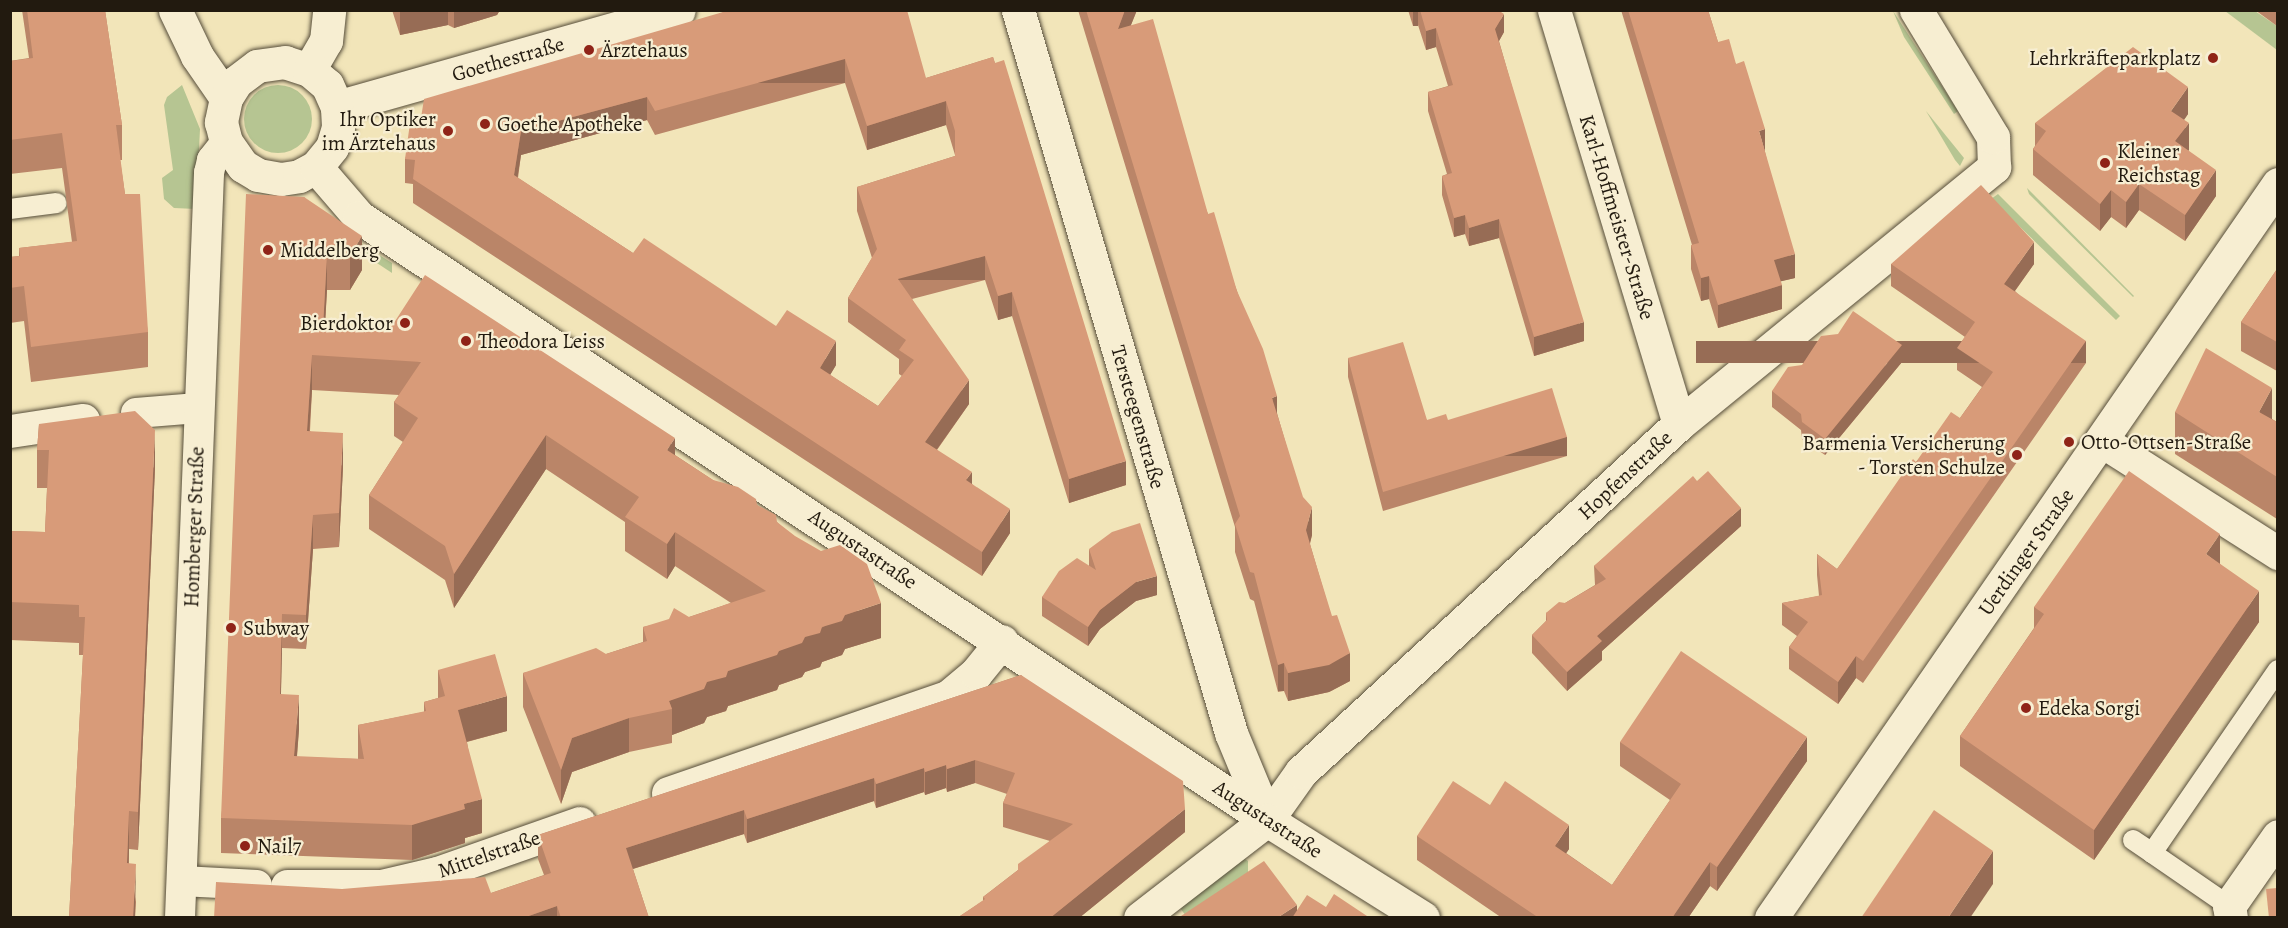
<!DOCTYPE html>
<meta charset="utf-8">
<style>
body{margin:0}
#map{position:relative;width:2288px;height:928px;overflow:hidden;background:#f2e5b9;font-family:Alegreya,serif}
div>[style]{position:absolute}
.green>*{inset:0;background:#b6c592}
.round{border-radius:50%}
.roads{filter:drop-shadow(0 0 2px #564d3a) drop-shadow(0 0 2px #564d3a)}
.service>*{height:20px;margin:-10px;padding:0 10px;transform-origin:10px;border-radius:10px;background:#f7eed2}
.pedestrian>*{height:30px;margin:-15px;padding:0 15px;transform-origin:15px;border-radius:15px;background:#f7eed2}
.minor>*{height:33px;margin:-16.5px;padding:0 16.5px;transform-origin:16.5px;border-radius:16.5px;background:#f7eed2}
.tertiary>*{height:33px;margin:-16.5px;padding:0 16.5px;transform-origin:16.5px;border-radius:16.5px;background:#f7eed2}
.secondary>*{height:33px;margin:-16.5px;padding:0 16.5px;transform-origin:16.5px;border-radius:16.5px;background:#f7eed2}
.wall>*{inset:0;background:#ba8568}
.shaded-wall>*{inset:0;background:#976c55;transform-origin:0 0}
.building>*{inset:0;background:#d89b79}
.dots>*{width:16px;height:16px;translate:-50% -50%;box-sizing:border-box;border:3px solid #f7eed2;border-radius:50%}
span{translate:-50% -50%;white-space:nowrap;text-align:center;line-height:1.15;-webkit-text-stroke:4.5px #f7eed2;paint-order:stroke}
.poi-label{font-size:21px;color:#221a0f}
.left{translate:0 -50%;text-align:left}
.right{translate:-100% -50%;text-align:right}
.street-label{font-size:21px;color:#221a0f}
.frame{position:absolute;inset:0;border:12px solid #221a0f;pointer-events:none}
</style>
<div id="map">
<div class="green">
<i style="clip-path:polygon(1893px 11px,1958px 111px,1954px 114px,1904px 37px)"></i>
<i style="clip-path:polygon(2225px 11px,2255px 11px,2277px 26px,2277px 50px)"></i>
<i class="round" style="left:244px;top:85px;width:68px;height:68px"></i>
<i style="clip-path:polygon(182px 85px,200px 129px,196px 209px,174px 208px,164px 199px,162px 178px,173px 170px,164px 105px,167px 97px)"></i>
<i style="clip-path:polygon(1926px 111px,1964px 158px,1960px 166px,1955px 160px)"></i>
<i style="clip-path:polygon(2027px 188px,2134px 296px,2133px 297px,2029px 194px)"></i>
<i style="clip-path:polygon(1998px 194px,2120px 316px,2116px 320px,1991px 199px)"></i>
<i style="clip-path:polygon(330px 224px,392px 263px,392px 273px,327px 230px)"></i>
<i style="clip-path:polygon(1242px 857px,1248px 861px,1248px 874px,1186px 916px,1177px 904px)"></i>
</div>
<div class="roads">
<div class="service">
<i style="left:10px;top:209px;width:47px;rotate:-7.3deg"></i>
<i style="left:2133px;top:840px;width:23px;rotate:34deg"></i>
<i style="left:2229px;top:906px;width:93px;rotate:-145.5deg"></i>
<i style="left:2152px;top:853px;width:222px;rotate:-55.5deg"></i>
</div>
<div class="pedestrian">
<i style="left:136px;top:413px;width:62px;rotate:-4.6deg"></i>
<i style="left:182px;top:881px;width:75px;rotate:3.1deg"></i>
<i style="left:180px;top:918px;width:746px;rotate:-87.77deg"></i>
<i style="left:209px;top:173px;width:13px;rotate:-77deg"></i>
<i style="left:212px;top:160px;width:23px;rotate:-52deg"></i>
</div>
<div class="minor">
<i style="left:1018px;top:10px;width:754px;rotate:73.58deg"></i>
<i style="left:1231px;top:733px;width:94px;rotate:67.5deg"></i>
<i style="left:1554px;top:10px;width:432px;rotate:73.2deg"></i>
<i style="left:337px;top:107px;width:355px;rotate:-15.8deg"></i>
<i style="left:10px;top:431px;width:74px;rotate:-8.6deg"></i>
<i style="left:2102px;top:441px;width:209px;rotate:32.5deg"></i>
<i style="left:668px;top:793px;width:297px;rotate:-19deg"></i>
<i style="left:949px;top:696px;width:35px;rotate:-40deg"></i>
<i style="left:976px;top:673px;width:41px;rotate:-50.9deg"></i>
<i style="left:287px;top:886px;width:94px"></i>
<i style="left:381px;top:886px;width:57px;rotate:-13.1deg"></i>
<i style="left:437px;top:873px;width:151px;rotate:-19.3deg"></i>
<i style="left:1140px;top:918px;width:160px;rotate:-37.7deg"></i>
<i style="left:1267px;top:820px;width:59px;rotate:-54.7deg"></i>
<i style="left:1301px;top:772px;width:514px;rotate:-42.63deg"></i>
<i style="left:1679px;top:424px;width:407px;rotate:-39.2deg"></i>
<i style="left:1994px;top:167px;width:30px;rotate:-92deg"></i>
<i style="left:1993px;top:137px;width:149px;rotate:-121.2deg"></i>
<i style="left:2231px;top:918px;width:12px;rotate:-99deg"></i>
<i style="left:2229px;top:906px;width:85px;rotate:-55deg"></i>
</div>
<div class="tertiary">
<i style="left:175px;top:10px;width:51px;rotate:64.4deg"></i>
<i style="left:197px;top:56px;width:51px;rotate:55.4deg"></i>
<i style="left:226px;top:98px;width:25px;rotate:102deg"></i>
<i style="left:221px;top:122px;width:21px;rotate:76deg"></i>
<i style="left:226px;top:142px;width:29px;rotate:55deg"></i>
<i style="left:243px;top:166px;width:17px;rotate:31deg"></i>
<i style="left:258px;top:175px;width:23px;rotate:10deg"></i>
<i style="left:281px;top:179px;width:18px;rotate:-9deg"></i>
<i style="left:299px;top:176px;width:19px;rotate:-28deg"></i>
<i style="left:316px;top:167px;width:26px;rotate:-51deg"></i>
<i style="left:332px;top:147px;width:21px;rotate:-73deg"></i>
<i style="left:338px;top:127px;width:20px;rotate:-93deg"></i>
<i style="left:337px;top:107px;width:24px;rotate:-114deg"></i>
<i style="left:327px;top:85px;width:23px;rotate:-140deg"></i>
<i style="left:309px;top:70px;width:25px;rotate:-162deg"></i>
<i style="left:285px;top:62px;width:28px;rotate:172deg"></i>
<i style="left:257px;top:66px;width:26px;rotate:143deg"></i>
<i style="left:236px;top:82px;width:19px;rotate:122deg"></i>
<i style="left:309px;top:70px;width:34px;rotate:-60deg"></i>
<i style="left:326px;top:41px;width:31px;rotate:-84deg"></i>
<i style="left:316px;top:167px;width:66px;rotate:49.3deg"></i>
<i style="left:359px;top:217px;width:1090px;rotate:33.59deg"></i>
<i style="left:1267px;top:820px;width:184px;rotate:32.1deg"></i>
</div>
<div class="secondary">
<i style="left:1771px;top:918px;width:892px;rotate:-55.37deg"></i>
</div>
</div>
<div class="wall">
<i style="clip-path:polygon(22px 10px,105px 10px,122px 125px,122px 160px,120px 160px,125px 194px,148px 332px,148px 367px,31px 382px,24px 321px,10px 323px,10px 257px,19px 256px,19px 248px,72px 242px,62px 168px,10px 174px,10px 61px,29px 58px)"></i>
<i style="clip-path:polygon(392px 10px,500px 10px,497px 15px,454px 28px,448px 25px,400px 35px)"></i>
<i style="clip-path:polygon(evenodd,730px 10px,926px 78px,993px 57px,1126px 485px,1069px 503px,1012px 316px,998px 320px,985px 280px,912px 299px,969px 404px,937px 450px,972px 484px,1010px 533px,982px 576px,413px 203px,413px 184px,405px 183px,405px 159px,421px 118px,730px 10px,845px 83px,867px 150px,946px 125px,955px 155px,955px 156px,857px 187px,857px 211px,872px 258px,848px 298px,848px 322px,899px 359px,899px 374px,902px 376px,878px 406px,830px 375px,836px 365px,633px 253px,518px 178px,521px 155px,647px 120px,655px 135px,845px 83px)"></i>
<i style="clip-path:polygon(1078px 10px,1137px 10px,1131px 25px,1208px 214px,1237px 291px,1277px 413px,1312px 535px,1310px 544px,1350px 681px,1329px 692px,1288px 701px,1284px 691px,1278px 692px,1254px 601px,1250px 599px,1235px 552px,1235px 527px)"></i>
<i style="clip-path:polygon(1408px 10px,1498px 10px,1504px 32px,1499px 41px,1584px 341px,1534px 356px,1499px 238px,1469px 246px,1465px 234px,1454px 237px,1442px 195px,1442px 176px,1447px 174px,1428px 111px,1428px 92px,1448px 86px,1436px 47px,1426px 50px,1418px 25px,1413px 26px)"></i>
<i style="clip-path:polygon(1621px 10px,1708px 10px,1718px 42px,1736px 64px,1765px 152px,1795px 278px,1781px 281px,1782px 309px,1718px 328px,1709px 299px,1701px 301px,1691px 269px,1691px 245px,1692px 245px)"></i>
<i style="clip-path:polygon(2255px 10px,2277px 10px,2277px 26px)"></i>
<i style="clip-path:polygon(2188px 114px,2184px 120px,2188px 150px,2216px 196px,2185px 241px,2139px 210px,2126px 228px,2111px 217px,2100px 231px,2033px 175px,2033px 149px,2035px 146px,2035px 123px)"></i>
<i style="clip-path:polygon(304px 197px,362px 270px,350px 290px,327px 290px,325px 327px,675px 455px,713px 480px,757px 505px,777px 522px,881px 638px,845px 649px,842px 655px,822px 662px,820px 667px,805px 672px,802px 677px,779px 685px,777px 690px,728px 706px,726px 711px,707px 717px,704px 723px,672px 735px,672px 743px,629px 752px,572px 772px,561px 804px,523px 707px,523px 673px,606px 654px,643px 642px,643px 627px,689px 617px,731px 603px,675px 566px,667px 579px,625px 551px,625px 522px,546px 469px,454px 608px,445px 580px,369px 529px,369px 495px,403px 442px,394px 436px,394px 402px,399px 395px,312px 390px,310px 431px,343px 467px,339px 547px,313px 549px,306px 649px,282px 648px,281px 694px,299px 729px,297px 757px,358px 759px,358px 725px,424px 712px,424px 702px,438px 698px,438px 670px,507px 731px,467px 742px,482px 833px,465px 838px,465px 843px,412px 860px,221px 853px,221px 818px)"></i>
<i style="clip-path:polygon(1891px 264px,2034px 264px,2015px 291px,2086px 363px,1863px 683px,1856px 678px,1838px 704px,1789px 669px,1789px 647px,1797px 636px,1782px 625px,1782px 603px,1819px 596px,1817px 575px,1817px 554px,1837px 569px,1916px 462px,1960px 418px,1982px 387px,1957px 370px,1957px 348px,1965px 337px,1891px 286px)"></i>
<i style="clip-path:polygon(2277px 269px,2277px 371px,2241px 351px,2241px 322px)"></i>
<i style="clip-path:polygon(1348px 358px,1427px 420px,1448px 420px,1567px 456px,1383px 511px,1348px 377px)"></i>
<i style="clip-path:polygon(1902px 362px,1825px 455px,1802px 439px,1801px 430px,1772px 407px,1772px 391px)"></i>
<i style="clip-path:polygon(2175px 412px,2272px 419px,2277px 422px,2277px 519px,2175px 454px)"></i>
<i style="clip-path:polygon(39px 424px,155px 468px,138px 850px,129px 849px,129px 864px,136px 902px,135px 918px,69px 918px,83px 655px,79px 655px,79px 643px,10px 640px,10px 531px,45px 532px,47px 488px,37px 488px,37px 450px)"></i>
<i style="clip-path:polygon(1697px 481px,1741px 526px,1602px 651px,1602px 660px,1567px 691px,1532px 653px,1532px 635px,1546px 621px,1546px 613px,1565px 603px,1595px 585px,1594px 566px)"></i>
<i style="clip-path:polygon(1089px 549px,1157px 595px,1136px 601px,1100px 629px,1088px 646px,1042px 616px,1042px 597px,1089px 566px)"></i>
<i style="clip-path:polygon(2220px 564px,2259px 622px,2094px 860px,1960px 766px,1960px 736px,2034px 628px,2034px 607px)"></i>
<i style="clip-path:polygon(1021px 675px,1185px 832px,1079px 918px,957px 918px,983px 901px,983px 897px,1018px 870px,1050px 841px,1003px 827px,1003px 803px,1007px 794px,975px 783px,947px 792px,946px 788px,925px 795px,924px 792px,876px 808px,874px 801px,747px 843px,744px 834px,633px 869px,649px 918px,214px 918px,342px 889px,491px 893px,544px 875px,538px 859px,538px 835px)"></i>
<i style="clip-path:polygon(1620px 742px,1807px 761px,1717px 891px,1710px 886px,1688px 918px,1502px 918px,1417px 860px,1417px 836px,1490px 805px,1569px 849px,1566px 853px,1612px 885px,1670px 800px,1620px 766px)"></i>
</div>
<div class="shaded-wall">
<i style="clip-path:polygon(400px 10px,448px 10px,448px 25px,400px 35px)"></i>
<i style="clip-path:polygon(454px 10px,500px 10px,497px 15px,454px 28px)"></i>
<i style="clip-path:polygon(1125px 10px,1137px 10px,1118px 57px,1118px 29px)"></i>
<i style="left:1413px;top:10px;width:5px;height:16px"></i>
<i style="clip-path:polygon(1504px 14px,1504px 32px,1495px 48px,1495px 29px)"></i>
<i style="clip-path:polygon(1436px 28px,1436px 47px,1426px 50px,1426px 31px)"></i>
<i style="left:845px;top:59px;width:24px;height:197px;rotate:90deg"></i>
<i style="clip-path:polygon(2188px 87px,2188px 114px,2171px 138px,2171px 111px)"></i>
<i style="clip-path:polygon(647px 97px,647px 120px,521px 155px,514px 199px,514px 175px,521px 131px)"></i>
<i style="clip-path:polygon(946px 101px,946px 125px,867px 150px,867px 126px)"></i>
<i style="clip-path:polygon(2189px 123px,2189px 150px,2175px 167px,2175px 141px)"></i>
<i style="clip-path:polygon(1765px 129px,1765px 152px,1759px 131px)"></i>
<i style="clip-path:polygon(2216px 170px,2216px 196px,2185px 241px,2185px 215px)"></i>
<i style="clip-path:polygon(2139px 184px,2139px 210px,2126px 228px,2126px 202px)"></i>
<i style="clip-path:polygon(2111px 190px,2111px 217px,2100px 231px,2100px 204px)"></i>
<i style="clip-path:polygon(1465px 215px,1465px 234px,1454px 237px,1454px 218px)"></i>
<i style="clip-path:polygon(1499px 219px,1499px 238px,1469px 246px,1469px 228px)"></i>
<i style="clip-path:polygon(362px 236px,362px 270px,350px 290px,350px 256px)"></i>
<i style="clip-path:polygon(2034px 242px,2034px 264px,2004px 306px,2004px 284px)"></i>
<i style="clip-path:polygon(1795px 254px,1795px 278px,1774px 283px,1774px 260px)"></i>
<i style="clip-path:polygon(327px 256px,327px 290px,323px 356px,323px 327px)"></i>
<i style="left:985px;top:256px;width:24px;height:90px;rotate:90deg"></i>
<i style="clip-path:polygon(1709px 276px,1709px 299px,1701px 301px,1701px 278px)"></i>
<i style="clip-path:polygon(1782px 285px,1782px 309px,1718px 328px,1718px 305px)"></i>
<i style="clip-path:polygon(1012px 292px,1012px 316px,998px 320px,998px 296px)"></i>
<i style="clip-path:polygon(1584px 322px,1584px 341px,1534px 356px,1534px 337px)"></i>
<i style="clip-path:polygon(836px 341px,836px 365px,820px 392px,820px 368px)"></i>
<i style="left:2086px;top:341px;width:22px;height:390px;rotate:90deg"></i>
<i style="clip-path:polygon(1902px 345px,1902px 362px,1825px 455px,1825px 439px)"></i>
<i style="clip-path:polygon(312px 355px,312px 390px,307px 465px,307px 431px)"></i>
<i style="clip-path:polygon(969px 380px,969px 404px,925px 466px,925px 442px)"></i>
<i style="clip-path:polygon(2272px 388px,2272px 430px,2259px 412px)"></i>
<i style="clip-path:polygon(1277px 396px,1277px 424px,1272px 398px)"></i>
<i style="clip-path:polygon(155px 430px,155px 468px,138px 850px,138px 812px)"></i>
<i style="clip-path:polygon(343px 433px,343px 467px,339px 547px,339px 513px)"></i>
<i style="clip-path:polygon(546px 435px,546px 469px,454px 608px,454px 574px)"></i>
<i style="left:1567px;top:437px;width:19px;height:192px;rotate:90deg"></i>
<i style="clip-path:polygon(675px 438px,675px 473px,667px 450px)"></i>
<i style="clip-path:polygon(1126px 461px,1126px 485px,1069px 503px,1069px 479px)"></i>
<i style="clip-path:polygon(972px 472px,972px 496px,966px 480px)"></i>
<i style="clip-path:polygon(1312px 507px,1312px 535px,1306px 557px,1306px 530px)"></i>
<i style="clip-path:polygon(1741px 508px,1741px 526px,1602px 651px,1602px 660px,1567px 691px,1567px 672px,1597px 636px)"></i>
<i style="clip-path:polygon(1010px 509px,1010px 533px,982px 576px,982px 552px)"></i>
<i style="clip-path:polygon(313px 515px,313px 549px,306px 649px,306px 615px)"></i>
<i style="clip-path:polygon(675px 532px,675px 566px,667px 579px,667px 544px)"></i>
<i style="clip-path:polygon(2220px 534px,2220px 565px,2206px 554px)"></i>
<i style="clip-path:polygon(1157px 576px,1157px 595px,1136px 601px,1100px 629px,1088px 646px,1088px 627px,1100px 610px,1136px 582px)"></i>
<i style="clip-path:polygon(2259px 591px,2259px 622px,2094px 860px,2094px 830px)"></i>
<i style="clip-path:polygon(881px 603px,881px 638px,845px 649px,842px 655px,822px 662px,820px 667px,805px 672px,802px 677px,779px 685px,777px 690px,728px 706px,726px 711px,707px 717px,704px 723px,672px 735px,672px 709px,669px 701px,728px 671px,779px 651px,845px 615px)"></i>
<i style="clip-path:polygon(282px 614px,282px 648px,280px 729px,280px 694px)"></i>
<i style="clip-path:polygon(1350px 653px,1350px 681px,1329px 692px,1288px 701px,1288px 673px)"></i>
<i style="clip-path:polygon(1856px 656px,1856px 678px,1838px 704px,1838px 682px)"></i>
<i style="left:1284px;top:663px;width:28px;height:6px;rotate:90deg"></i>
<i style="clip-path:polygon(299px 695px,299px 729px,294px 791px,294px 756px)"></i>
<i style="clip-path:polygon(507px 696px,507px 731px,458px 744px,458px 710px)"></i>
<i style="clip-path:polygon(629px 718px,629px 752px,572px 772px,561px 804px,561px 770px,572px 738px)"></i>
<i style="clip-path:polygon(1807px 737px,1807px 761px,1717px 891px,1717px 867px)"></i>
<i style="clip-path:polygon(975px 760px,975px 783px,947px 792px,947px 769px)"></i>
<i style="clip-path:polygon(946px 765px,946px 788px,925px 795px,925px 772px)"></i>
<i style="clip-path:polygon(924px 768px,924px 792px,876px 808px,876px 784px)"></i>
<i style="clip-path:polygon(874px 778px,874px 801px,747px 843px,747px 819px)"></i>
<i style="clip-path:polygon(482px 799px,482px 833px,465px 838px,465px 843px,412px 860px,412px 825px,464px 804px)"></i>
<i style="clip-path:polygon(1185px 809px,1185px 832px,1079px 918px,1050px 918px)"></i>
<i style="clip-path:polygon(744px 810px,744px 834px,626px 871px,626px 848px)"></i>
<i style="clip-path:polygon(129px 811px,129px 849px,127px 901px,127px 863px)"></i>
<i style="clip-path:polygon(1569px 825px,1569px 849px,1555px 870px,1555px 846px)"></i>
<i style="clip-path:polygon(1993px 851px,1993px 884px,1970px 918px,1948px 918px)"></i>
<i style="clip-path:polygon(1710px 862px,1710px 886px,1688px 918px,1672px 918px)"></i>
<i style="clip-path:polygon(136px 864px,135px 918px,133px 918px)"></i>
<i style="clip-path:polygon(1297px 905px,1297px 918px,1277px 918px)"></i>
<i style="clip-path:polygon(557px 906px,557px 918px,523px 918px)"></i>
</div>
<div class="building">
<i style="clip-path:polygon(27px 10px,105px 10px,122px 125px,116px 125px,125px 194px,140px 194px,148px 332px,31px 347px,24px 286px,10px 288px,10px 257px,20px 256px,19px 248px,77px 241px,62px 133px,10px 140px,10px 61px,33px 58px)"></i>
<i style="clip-path:polygon(evenodd,730px 10px,907px 10px,926px 78px,993px 57px,995px 63px,1004px 60px,1126px 461px,1069px 479px,1012px 292px,998px 296px,985px 256px,898px 279px,969px 380px,925px 442px,972px 472px,966px 480px,1010px 509px,982px 552px,413px 179px,415px 160px,405px 159px,411px 116px,421px 118px,424px 99px,730px 10px,845px 59px,867px 126px,946px 101px,955px 131px,955px 156px,857px 187px,877px 249px,848px 298px,906px 340px,899px 350px,914px 360px,878px 406px,820px 368px,836px 341px,787px 310px,776px 326px,644px 238px,633px 253px,514px 175px,521px 131px,647px 97px,655px 111px,845px 59px)"></i>
<i style="clip-path:polygon(1086px 10px,1125px 10px,1118px 29px,1153px 19px,1208px 214px,1214px 212px,1237px 291px,1263px 349px,1277px 396px,1272px 398px,1303px 497px,1312px 507px,1306px 530px,1312px 551px,1332px 616px,1337px 615px,1350px 653px,1329px 665px,1288px 673px,1284px 663px,1278px 665px,1254px 573px,1250px 572px,1235px 524px,1240px 516px)"></i>
<i style="clip-path:polygon(1420px 10px,1498px 10px,1504px 14px,1495px 29px,1584px 322px,1534px 337px,1499px 219px,1469px 228px,1465px 215px,1454px 218px,1442px 176px,1452px 173px,1428px 92px,1453px 85px,1436px 28px,1426px 31px)"></i>
<i style="clip-path:polygon(1628px 10px,1708px 10px,1718px 42px,1729px 39px,1736px 64px,1744px 61px,1765px 129px,1759px 131px,1795px 254px,1774px 260px,1782px 285px,1718px 305px,1709px 276px,1701px 278px,1691px 245px,1699px 243px)"></i>
<i style="clip-path:polygon(2133px 47px,2188px 87px,2171px 111px,2189px 123px,2175px 141px,2216px 170px,2185px 215px,2139px 184px,2126px 202px,2111px 190px,2100px 204px,2033px 149px,2046px 131px,2035px 123px)"></i>
<i style="clip-path:polygon(1981px 185px,2034px 242px,2004px 284px,2086px 341px,1863px 661px,1856px 656px,1838px 682px,1789px 647px,1808px 622px,1782px 603px,1822px 595px,1817px 554px,1837px 569px,1913px 459px,1916px 462px,1951px 412px,1960px 418px,1993px 372px,1957px 348px,1975px 322px,1891px 264px)"></i>
<i style="clip-path:polygon(246px 194px,304px 197px,362px 236px,350px 256px,327px 256px,323px 327px,388px 332px,425px 275px,675px 438px,667px 450px,713px 480px,738px 487px,756px 499px,757px 505px,776px 515px,777px 522px,795px 536px,821px 551px,840px 545px,867px 564px,881px 603px,845px 615px,842px 621px,822px 627px,820px 633px,805px 637px,802px 643px,779px 651px,777px 655px,728px 671px,726px 677px,707px 682px,704px 689px,669px 701px,672px 709px,629px 718px,572px 738px,561px 770px,523px 673px,596px 648px,606px 654px,647px 641px,643px 627px,669px 619px,674px 608px,689px 617px,766px 591px,675px 532px,667px 544px,625px 517px,639px 497px,546px 435px,454px 574px,445px 546px,369px 495px,418px 418px,394px 402px,421px 362px,312px 355px,307px 431px,343px 433px,339px 513px,313px 515px,306px 615px,282px 614px,280px 694px,299px 695px,294px 756px,364px 759px,358px 725px,426px 711px,424px 702px,445px 696px,438px 670px,495px 654px,507px 696px,458px 710px,482px 799px,464px 804px,465px 809px,412px 825px,221px 818px)"></i>
<i style="clip-path:polygon(2277px 269px,2277px 342px,2241px 322px)"></i>
<i style="clip-path:polygon(1853px 311px,1902px 345px,1825px 439px,1802px 422px,1801px 414px,1772px 391px,1788px 367px,1802px 365px,1821px 336px,1838px 334px)"></i>
<i style="clip-path:polygon(1403px 342px,1427px 420px,1446px 414px,1448px 420px,1552px 388px,1567px 437px,1383px 492px,1348px 358px)"></i>
<i style="clip-path:polygon(2206px 348px,2272px 388px,2259px 412px,2277px 422px,2277px 477px,2175px 412px)"></i>
<i style="clip-path:polygon(135px 411px,155px 430px,138px 812px,129px 811px,127px 863px,136px 864px,133px 918px,69px 918px,85px 617px,79px 617px,79px 605px,10px 602px,10px 531px,45px 532px,49px 450px,37px 450px,39px 424px)"></i>
<i style="clip-path:polygon(1708px 471px,1741px 508px,1597px 636px,1602px 641px,1567px 672px,1532px 635px,1547px 620px,1546px 613px,1559px 602px,1565px 603px,1606px 579px,1594px 566px,1693px 476px,1697px 481px)"></i>
<i style="clip-path:polygon(2129px 471px,2220px 534px,2206px 554px,2259px 591px,2094px 830px,1960px 736px,2044px 614px,2034px 607px)"></i>
<i style="clip-path:polygon(1140px 523px,1157px 576px,1136px 582px,1100px 610px,1088px 627px,1042px 597px,1059px 571px,1077px 558px,1096px 570px,1089px 549px,1112px 532px)"></i>
<i style="clip-path:polygon(1681px 651px,1807px 737px,1717px 867px,1710px 862px,1672px 918px,1539px 918px,1417px 836px,1453px 781px,1490px 805px,1505px 781px,1569px 825px,1555px 846px,1612px 885px,1681px 784px,1620px 742px)"></i>
<i style="clip-path:polygon(1021px 675px,1183px 781px,1185px 809px,1050px 918px,957px 918px,985px 899px,983px 897px,1018px 870px,1018px 864px,1073px 824px,1003px 803px,1015px 773px,975px 760px,947px 769px,946px 765px,925px 772px,924px 768px,876px 784px,874px 778px,747px 819px,744px 810px,626px 848px,649px 918px,561px 918px,557px 906px,523px 918px,214px 918px,216px 882px,342px 889px,485px 877px,491px 893px,551px 873px,538px 835px)"></i>
<i style="clip-path:polygon(1934px 810px,1993px 851px,1948px 918px,1861px 918px)"></i>
<i style="clip-path:polygon(1264px 861px,1297px 905px,1277px 918px,1178px 918px)"></i>
<i style="clip-path:polygon(2277px 888px,2277px 918px,2269px 918px,2266px 889px)"></i>
<i style="clip-path:polygon(1334px 894px,1370px 918px,1292px 918px,1307px 895px,1326px 907px)"></i>
</div>
<div class="dots">
<i style="left:589px;top:50px;background:#8f2418"></i>
<i style="left:2213px;top:58px;background:#8f2418"></i>
<i style="left:485px;top:124px;background:#8f2418"></i>
<i style="left:448px;top:131px;background:#8f2418"></i>
<i style="left:2105px;top:163px;background:#8f2418"></i>
<i style="left:268px;top:250px;background:#8f2418"></i>
<i style="left:405px;top:323px;background:#8f2418"></i>
<i style="left:466px;top:341px;background:#8f2418"></i>
<i style="left:2069px;top:442px;background:#8f2418"></i>
<i style="left:2017px;top:455px;background:#8f2418"></i>
<i style="left:231px;top:628px;background:#8f2418"></i>
<i style="left:2026px;top:708px;background:#8f2418"></i>
<i style="left:245px;top:846px;background:#8f2418"></i>
</div>
<div class="poi-label">
<span class="left" style="left:601px;top:50px">Ärztehaus</span>
<span class="right" style="left:2201px;top:58px">Lehrkräfteparkplatz</span>
<span class="right" style="left:436px;top:131px">Ihr Optiker<br>im Ärztehaus</span>
<span class="left" style="left:497px;top:124px">Goethe Apotheke</span>
<span class="left" style="left:2117px;top:163px">Kleiner<br>Reichstag</span>
<span class="left" style="left:280px;top:250px">Middelberg</span>
<span class="right" style="left:393px;top:323px">Bierdoktor</span>
<span class="left" style="left:478px;top:341px">Theodora Leiss</span>
<span class="left" style="left:2081px;top:442px">Otto-Ottsen-Straße</span>
<span class="right" style="left:2005px;top:455px">Barmenia Versicherung<br>- Torsten Schulze</span>
<span class="left" style="left:243px;top:628px">Subway</span>
<span class="left" style="left:2038px;top:708px">Edeka Sorgi</span>
<span class="left" style="left:257px;top:846px">Nail7</span>
</div>
<div class="street-label">
<span style="left:508px;top:59px;rotate:-16deg">Goethestraße</span>
<span style="left:1617px;top:217px;rotate:73deg">Karl-Hoffmeister-Straße</span>
<span style="left:1138px;top:417px;rotate:74deg">Tersteegenstraße</span>
<span style="left:1625px;top:475px;rotate:-43deg">Hopfenstraße</span>
<span style="left:194px;top:527px;rotate:-88deg">Homberger Straße</span>
<span style="left:863px;top:549px;rotate:34deg">Augustastraße</span>
<span style="left:2026px;top:552px;rotate:-55deg">Uerdinger Straße</span>
<span style="left:1268px;top:819px;rotate:33deg">Augustastraße</span>
<span style="left:489px;top:854px;rotate:-19deg">Mittelstraße</span>
</div>
<div class="frame"></div>
</div>
